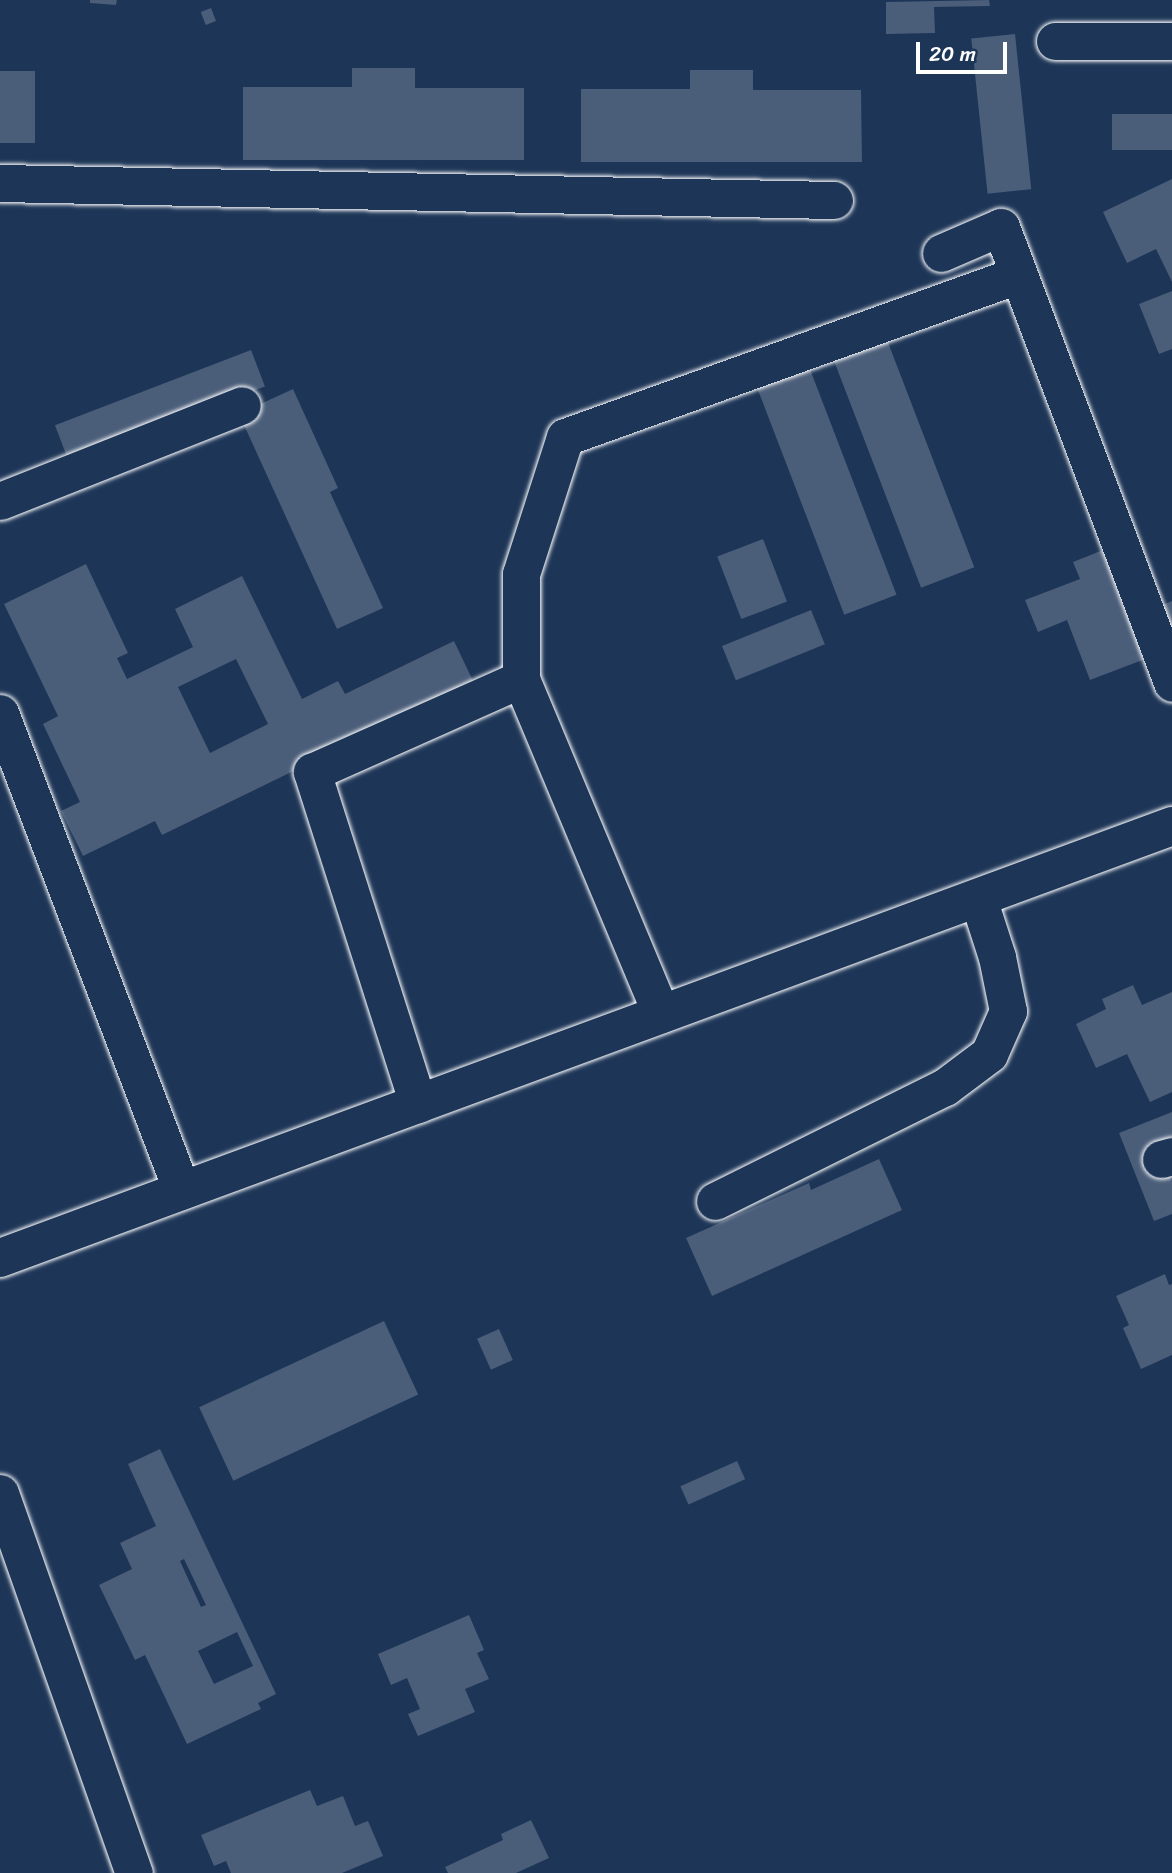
<!DOCTYPE html>
<style>
body{margin:0}
#map{position:relative;width:1172px;height:1873px;overflow:hidden;background:#1d3557;font-family:Sriracha,sans-serif}
div>[style]{position:absolute}
.building>*{inset:0;background:#4a5d79;transform-origin:0 0}
.roads{filter:drop-shadow(0 0 2px #fff) drop-shadow(0 0 2px #fff)}
.street>*{height:37px;margin:-18.5px;padding:0 18.5px;transform-origin:18.5px;border-radius:18.5px;background:#1d3557}
.secondary>*{height:38px;margin:-19px;padding:0 19px;transform-origin:19px;border-radius:19px;background:#1d3557}
span{translate:-50% -50%;white-space:nowrap;text-align:center;line-height:1.15;-webkit-text-stroke:7px #1d3557;paint-order:stroke}
.scale{position:absolute;left:916px;top:42px;width:91px;height:32px;box-sizing:border-box;border:4px solid #fff;border-top:0;padding-left:9px;font-size:21px;line-height:24px;white-space:nowrap;color:#fff;-webkit-text-stroke:5px #1d3557;paint-order:stroke}
</style>
<div id="map">
<div class="building">
<i style="clip-path:polygon(90px 0,117px 0,116px 5px,90px 3px)"></i>
<i style="clip-path:polygon(989px 0,990px 6px,934px 7px,935px 33px,886px 34px,886px 2px)"></i>
<i style="left:211px;top:8px;width:14px;height:11px;rotate:69deg"></i>
<i style="left:1015px;top:34px;width:156px;height:44px;rotate:84deg"></i>
<i style="clip-path:polygon(352px 68px,415px 68px,415px 88px,524px 88px,524px 160px,243px 160px,243px 87px,352px 87px)"></i>
<i style="clip-path:polygon(690px 70px,753px 70px,753px 90px,861px 90px,862px 162px,581px 162px,581px 89px,690px 89px)"></i>
<i style="left:0;top:71px;width:35px;height:72px"></i>
<i style="left:1172px;top:114px;width:36px;height:60px;rotate:90deg"></i>
<i style="clip-path:polygon(1172px 179px,1172px 282px,1156px 249px,1127px 263px,1103px 212px)"></i>
<i style="clip-path:polygon(1172px 291px,1172px 349px,1159px 354px,1139px 304px)"></i>
<i style="left:879px;top:319px;width:266px;height:57px;rotate:69deg"></i>
<i style="left:251px;top:350px;width:39px;height:210px;rotate:69deg"></i>
<i style="left:803px;top:351px;width:261px;height:56px;rotate:69deg"></i>
<i style="clip-path:polygon(293px 389px,338px 488px,330px 492px,383px 608px,337px 629px,239px 414px)"></i>
<i style="left:763px;top:539px;width:67px;height:49px;rotate:69deg"></i>
<i style="clip-path:polygon(1103px 550px,1145px 659px,1090px 680px,1067px 620px,1038px 632px,1025px 600px,1080px 579px,1073px 562px)"></i>
<i style="clip-path:polygon(evenodd,86px 564px,128px 653px,117px 658px,127px 679px,193px 647px,175px 609px,242px 576px,302px 699px,338px 681px,345px 694px,454px 641px,474px 683px,162px 835px,155px 821px,83px 856px,61px 811px,80px 802px,43px 724px,58px 716px,4px 604px,86px 564px,236px 659px,268px 724px,210px 753px,178px 687px,236px 659px)"></i>
<i style="clip-path:polygon(1172px 601px,1172px 658px,1151px 610px)"></i>
<i style="left:811px;top:610px;width:37px;height:96px;rotate:68deg"></i>
<i style="clip-path:polygon(1133px 985px,1142px 1005px,1172px 992px,1172px 1092px,1150px 1102px,1127px 1054px,1096px 1068px,1076px 1024px,1106px 1009px,1102px 999px)"></i>
<i style="clip-path:polygon(1172px 1112px,1172px 1137px,1157px 1143px,1172px 1182px,1172px 1214px,1154px 1221px,1119px 1133px)"></i>
<i style="clip-path:polygon(879px 1159px,902px 1210px,712px 1296px,686px 1238px,809px 1183px,811px 1190px)"></i>
<i style="clip-path:polygon(1165px 1274px,1169px 1285px,1172px 1284px,1172px 1355px,1141px 1369px,1123px 1328px,1129px 1325px,1116px 1296px)"></i>
<i style="left:384px;top:1321px;width:81px;height:204px;rotate:65deg"></i>
<i style="left:499px;top:1329px;width:34px;height:24px;rotate:66deg"></i>
<i style="clip-path:polygon(evenodd,160px 1449px,276px 1694px,258px 1703px,261px 1709px,187px 1744px,145px 1655px,135px 1660px,99px 1585px,132px 1569px,120px 1543px,156px 1526px,128px 1464px,160px 1449px,184px 1559px,206px 1605px,201px 1607px,180px 1561px,184px 1559px,160px 1449px,237px 1632px,253px 1666px,214px 1684px,198px 1651px,237px 1632px)"></i>
<i style="left:737px;top:1461px;width:20px;height:62px;rotate:66deg"></i>
<i style="clip-path:polygon(469px 1615px,484px 1650px,477px 1653px,489px 1679px,465px 1689px,475px 1712px,418px 1736px,408px 1714px,420px 1709px,407px 1678px,391px 1685px,378px 1654px)"></i>
<i style="clip-path:polygon(310px 1790px,317px 1806px,343px 1796px,355px 1826px,368px 1821px,383px 1856px,342px 1873px,231px 1873px,226px 1861px,214px 1866px,201px 1835px)"></i>
<i style="clip-path:polygon(531px 1820px,549px 1858px,516px 1873px,448px 1873px,445px 1867px,503px 1840px,501px 1834px)"></i>
</div>
<div class="roads">
<div class="street">
<i style="left:1055px;top:41px;width:117px"></i>
<i style="left:0;top:183px;width:834px;rotate:1.17deg"></i>
<i style="left:941px;top:253px;width:65px;rotate:-23.4deg"></i>
<i style="left:1001px;top:227px;width:487px;rotate:69.4deg"></i>
<i style="left:0;top:501px;width:260px;rotate:-21.6deg"></i>
<i style="left:521px;top:679px;width:105px;rotate:-90deg"></i>
<i style="left:521px;top:574px;width:144px;rotate:-72.2deg"></i>
<i style="left:565px;top:437px;width:482px;rotate:-19.7deg"></i>
<i style="left:0;top:713px;width:511px;rotate:69.16deg"></i>
<i style="left:418px;top:1104px;width:349px;rotate:-107.7deg"></i>
<i style="left:312px;top:772px;width:229px;rotate:-24deg"></i>
<i style="left:521px;top:679px;width:363px;rotate:67.3deg"></i>
<i style="left:1161px;top:1159px;width:11px;rotate:-15deg"></i>
<i style="left:715px;top:1201px;width:257px;rotate:-26.4deg"></i>
<i style="left:945px;top:1087px;width:55px;rotate:-36.9deg"></i>
<i style="left:989px;top:1054px;width:47px;rotate:-66.2deg"></i>
<i style="left:1008px;top:1011px;width:55px;rotate:-101.5deg"></i>
<i style="left:997px;top:957px;width:62px;rotate:-107.9deg"></i>
<i style="left:0;top:1493px;width:403px;rotate:70.6deg"></i>
</div>
<div class="secondary">
<i style="left:0;top:1258px;width:1249px;rotate:-20.23deg"></i>
</div>
</div>
<div class="scale">20 m</div>
</div>
